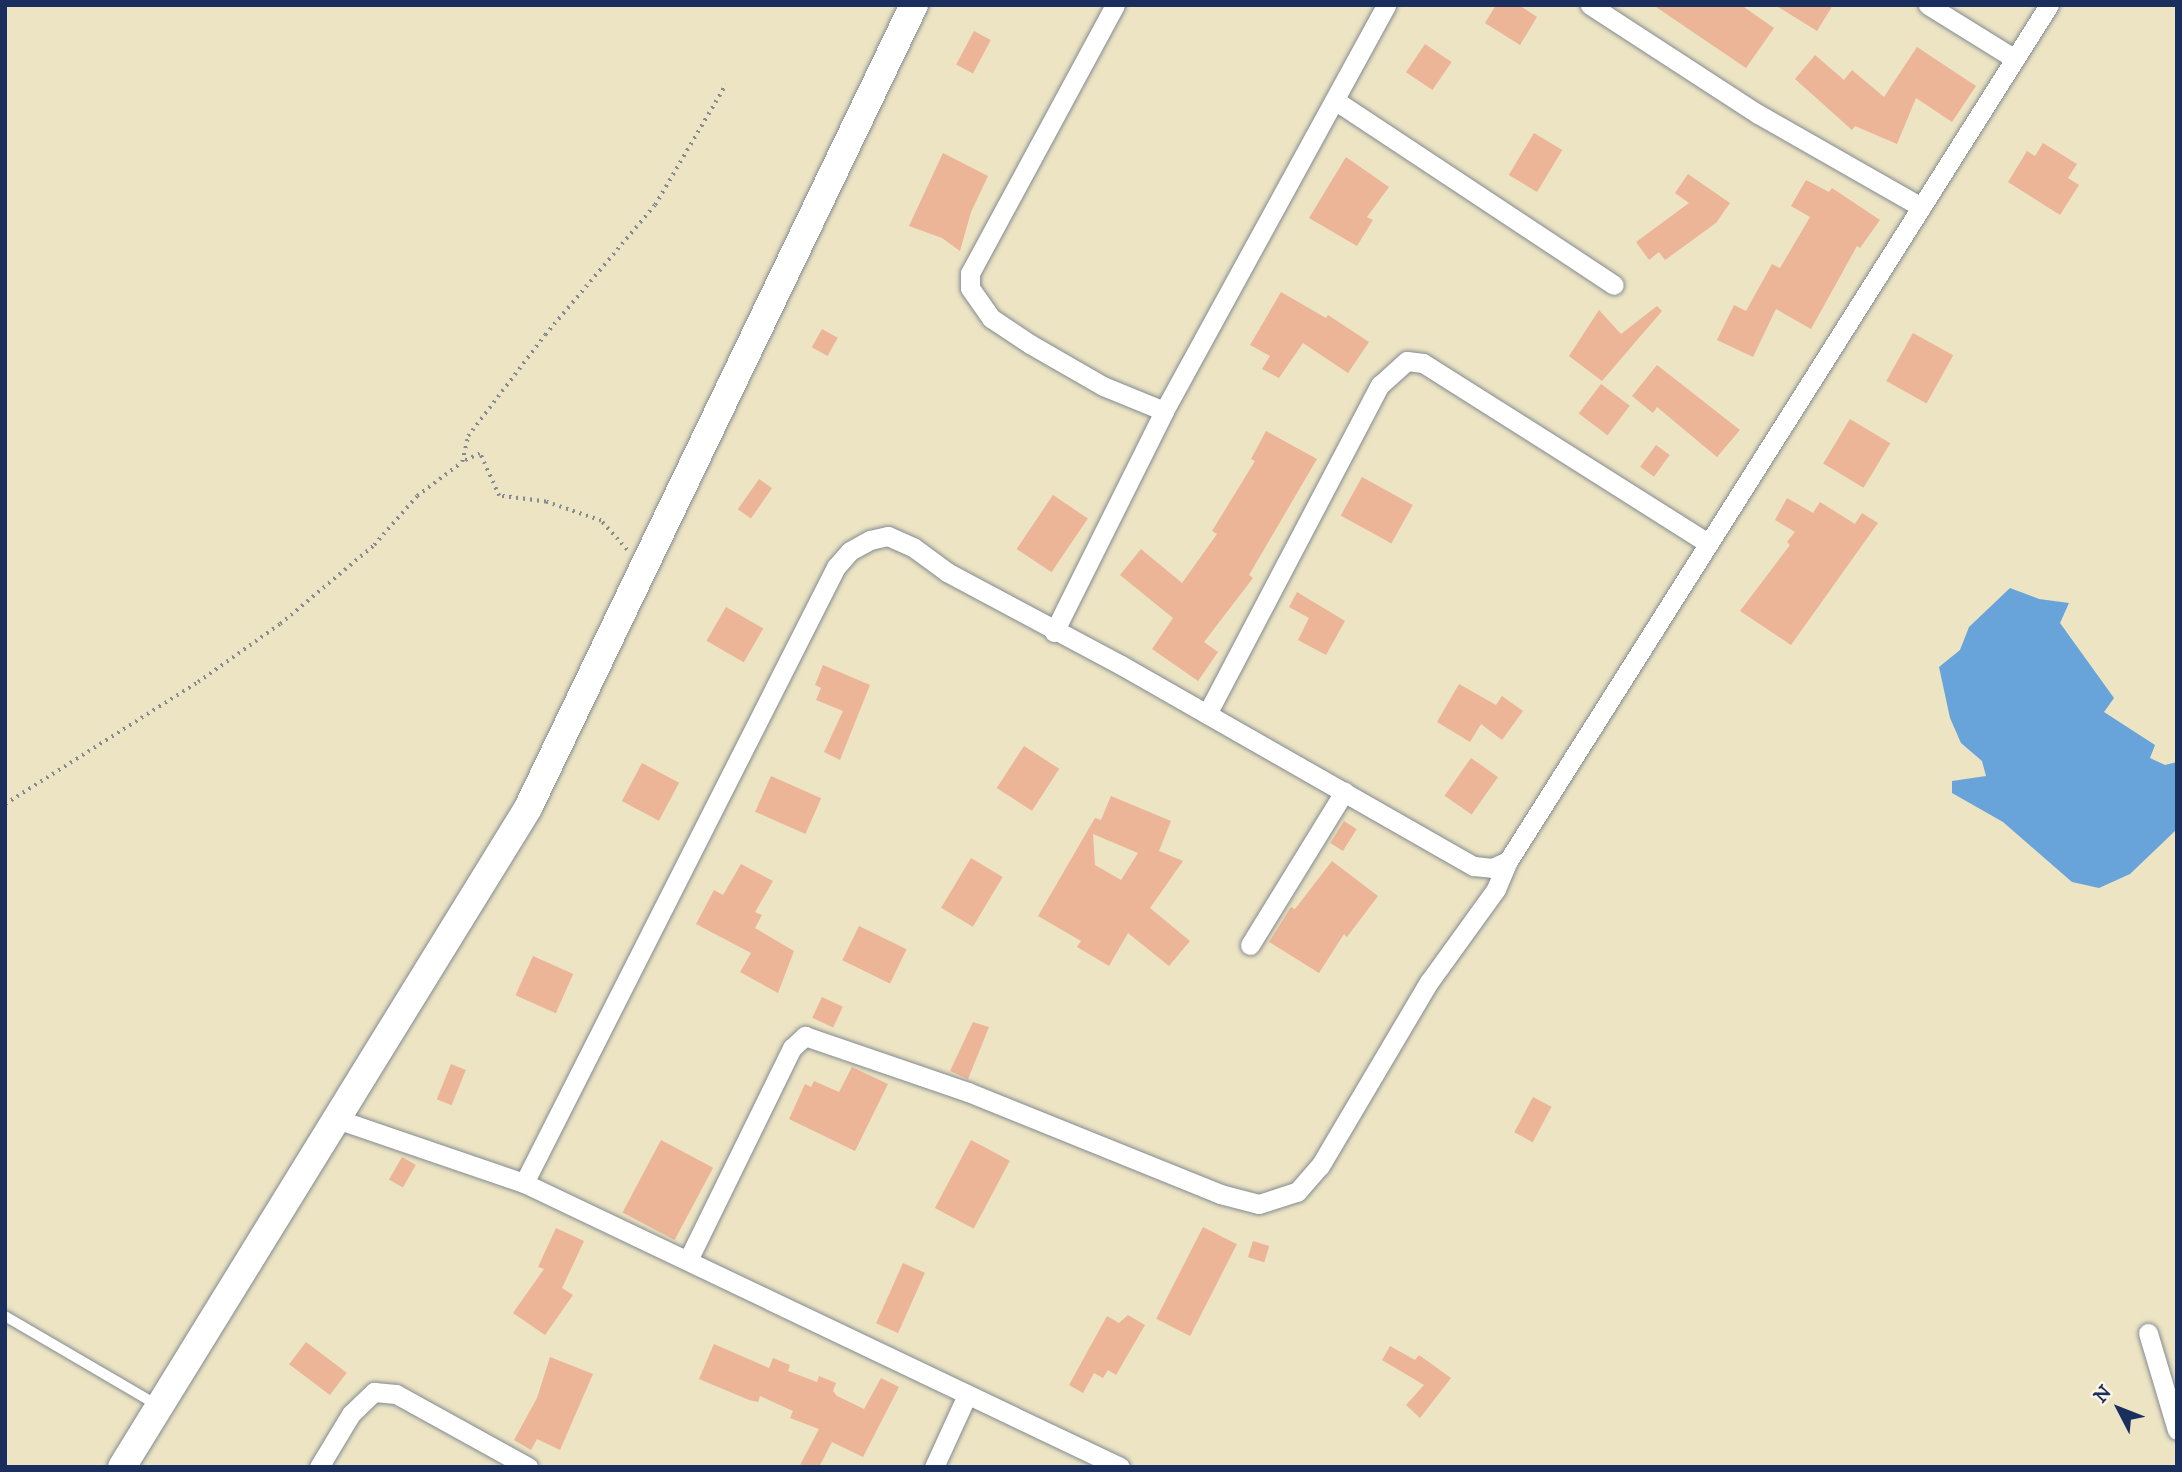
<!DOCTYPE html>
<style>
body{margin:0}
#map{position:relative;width:2182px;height:1472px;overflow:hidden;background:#ece4c3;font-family:"IM FELL DW Pica",serif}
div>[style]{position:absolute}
.water>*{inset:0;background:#68a4d9}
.building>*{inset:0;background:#ecb597;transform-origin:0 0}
.path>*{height:3.5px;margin-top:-1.75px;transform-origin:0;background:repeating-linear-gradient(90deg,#848a90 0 2px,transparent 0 7px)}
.roads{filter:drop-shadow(0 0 2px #848a90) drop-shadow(0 0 2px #848a90)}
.lane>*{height:10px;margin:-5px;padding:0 5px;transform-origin:5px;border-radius:5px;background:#fff}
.street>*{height:19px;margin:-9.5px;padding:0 9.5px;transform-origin:9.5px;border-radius:9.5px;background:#fff}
.secondary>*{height:28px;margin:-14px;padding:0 14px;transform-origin:14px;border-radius:14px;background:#fff}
span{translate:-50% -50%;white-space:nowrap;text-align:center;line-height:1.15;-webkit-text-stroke:5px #fcf5e5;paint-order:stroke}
.frame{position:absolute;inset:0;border:7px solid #1b2f5e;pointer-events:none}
.north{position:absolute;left:2084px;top:1374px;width:70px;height:70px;-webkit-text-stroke:5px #fcf5e5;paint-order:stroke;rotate:312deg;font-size:19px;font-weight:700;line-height:28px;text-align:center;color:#1b2f5e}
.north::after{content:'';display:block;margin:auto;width:24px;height:32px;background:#1b2f5e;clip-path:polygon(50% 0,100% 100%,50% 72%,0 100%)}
</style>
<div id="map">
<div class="water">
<i style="clip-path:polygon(2010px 588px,2039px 599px,2069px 603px,2060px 623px,2114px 698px,2104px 712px,2155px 745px,2150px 758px,2165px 765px,2177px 762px,2175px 831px,2130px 874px,2099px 888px,2072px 882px,2003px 822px,1952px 793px,1952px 781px,1986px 776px,1982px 761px,1961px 743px,1950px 718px,1939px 667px,1960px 650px,1969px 627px)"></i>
</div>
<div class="building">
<i style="clip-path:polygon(1496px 5px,1519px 5px,1537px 17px,1520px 45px,1485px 23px)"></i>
<i style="clip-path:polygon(1653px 5px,1741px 5px,1774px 28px,1746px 68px)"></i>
<i style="clip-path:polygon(1775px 5px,1833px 5px,1817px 31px)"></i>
<i style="left:974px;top:31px;width:19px;height:38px;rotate:28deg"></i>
<i style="left:1425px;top:44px;width:32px;height:34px;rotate:34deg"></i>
<i style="clip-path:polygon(1917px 47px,1976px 86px,1952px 122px,1916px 98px,1897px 144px,1855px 126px,1852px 130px,1795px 79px,1815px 55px,1844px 80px,1852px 70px,1884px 97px)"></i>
<i style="left:1534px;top:133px;width:33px;height:49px;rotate:31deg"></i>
<i style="clip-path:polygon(2043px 143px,2077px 164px,2068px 178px,2079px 185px,2060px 215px,2008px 182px,2027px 151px,2035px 156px)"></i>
<i style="clip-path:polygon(943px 153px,988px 176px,971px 212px,960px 251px,942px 238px,909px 226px)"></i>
<i style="clip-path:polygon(1346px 157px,1389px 187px,1367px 217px,1373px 220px,1357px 246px,1309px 218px)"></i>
<i style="clip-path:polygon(1688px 174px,1730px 203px,1716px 223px,1665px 260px,1659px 252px,1649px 260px,1636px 242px,1689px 203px,1675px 193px)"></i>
<i style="clip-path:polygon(1806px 180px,1829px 192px,1832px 188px,1880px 220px,1860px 248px,1857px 246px,1811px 329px,1776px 309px,1753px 357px,1717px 340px,1734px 305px,1746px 311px,1772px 264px,1780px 268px,1810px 217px,1791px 206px)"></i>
<i style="clip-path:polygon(1281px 292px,1326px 318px,1328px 315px,1369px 342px,1348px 373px,1303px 343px,1279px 378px,1262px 369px,1270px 356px,1250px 345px)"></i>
<i style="clip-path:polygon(1657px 306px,1662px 311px,1602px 381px,1569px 356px,1599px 310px,1621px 334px)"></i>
<i style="left:822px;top:329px;width:18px;height:21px;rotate:29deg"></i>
<i style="left:1913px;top:333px;width:46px;height:55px;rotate:29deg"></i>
<i style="clip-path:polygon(1657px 365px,1740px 430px,1717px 457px,1657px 407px,1653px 413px,1632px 396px)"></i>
<i style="left:1601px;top:384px;width:36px;height:37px;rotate:37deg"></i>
<i style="left:1850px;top:419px;width:47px;height:52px;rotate:31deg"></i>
<i style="clip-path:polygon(1266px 431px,1317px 459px,1249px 575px,1253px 578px,1204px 642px,1218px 652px,1198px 681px,1152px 649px,1173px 618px,1120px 575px,1141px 549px,1182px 583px,1217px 534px,1212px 531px,1255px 461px,1251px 459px)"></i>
<i style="left:1656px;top:445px;width:17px;height:27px;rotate:36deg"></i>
<i style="left:1362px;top:477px;width:58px;height:44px;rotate:29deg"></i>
<i style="left:759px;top:479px;width:16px;height:37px;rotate:35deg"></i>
<i style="left:1053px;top:495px;width:42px;height:65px;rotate:34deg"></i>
<i style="clip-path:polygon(1787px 498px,1813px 513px,1820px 502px,1855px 524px,1862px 513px,1878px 523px,1791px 645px,1740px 611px,1790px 545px,1787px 542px,1795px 532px,1775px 520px)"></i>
<i style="clip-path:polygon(1297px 592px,1345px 621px,1326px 655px,1298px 640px,1309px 618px,1289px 607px)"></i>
<i style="left:726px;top:607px;width:43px;height:39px;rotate:30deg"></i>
<i style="clip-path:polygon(823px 665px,870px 685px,840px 760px,824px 752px,843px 711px,816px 700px,821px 688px,815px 685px)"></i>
<i style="clip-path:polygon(1459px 684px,1496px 705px,1502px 696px,1523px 711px,1502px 740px,1481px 724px,1470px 742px,1437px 722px)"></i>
<i style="left:1024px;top:746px;width:42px;height:50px;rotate:33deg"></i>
<i style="left:1471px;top:758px;width:33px;height:46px;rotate:35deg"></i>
<i style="left:642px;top:763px;width:42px;height:43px;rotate:28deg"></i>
<i style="left:771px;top:776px;width:55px;height:39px;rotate:24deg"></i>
<i style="clip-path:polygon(evenodd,1111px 796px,1171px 821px,1159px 851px,1183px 861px,1150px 908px,1190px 941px,1169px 966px,1128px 933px,1109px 966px,1077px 947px,1081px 941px,1038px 916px,1095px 818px,1101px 820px,1111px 796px,1093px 834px,1138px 853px,1121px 880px,1095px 865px,1093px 834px)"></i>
<i style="left:1344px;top:821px;width:15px;height:26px;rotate:32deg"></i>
<i style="left:971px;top:858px;width:37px;height:58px;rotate:31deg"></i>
<i style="clip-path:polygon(1332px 861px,1378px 896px,1347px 937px,1344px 934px,1319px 973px,1269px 942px,1291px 907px,1295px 909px)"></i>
<i style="clip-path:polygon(741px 864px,773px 881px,755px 912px,762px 915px,755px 928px,794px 951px,778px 993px,740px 972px,751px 953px,696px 924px,714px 890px,723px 895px)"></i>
<i style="left:859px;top:926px;width:53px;height:38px;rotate:26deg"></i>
<i style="left:533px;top:956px;width:44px;height:43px;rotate:24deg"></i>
<i style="left:822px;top:997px;width:23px;height:23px;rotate:25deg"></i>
<i style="clip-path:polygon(973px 1022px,989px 1027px,968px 1079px,950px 1071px)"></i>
<i style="left:451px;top:1064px;width:16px;height:38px;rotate:22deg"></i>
<i style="clip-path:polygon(852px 1067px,888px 1084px,855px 1151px,789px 1119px,805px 1084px,811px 1087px,814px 1081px,839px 1092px)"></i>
<i style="left:1533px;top:1097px;width:21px;height:40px;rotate:28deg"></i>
<i style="left:661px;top:1140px;width:59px;height:82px;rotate:28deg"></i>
<i style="left:971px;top:1140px;width:44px;height:77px;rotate:28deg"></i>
<i style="left:402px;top:1157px;width:16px;height:26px;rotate:30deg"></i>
<i style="left:1203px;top:1227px;width:38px;height:103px;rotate:27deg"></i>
<i style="clip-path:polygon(556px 1228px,584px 1241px,562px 1288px,573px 1295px,545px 1335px,513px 1313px,544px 1269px,538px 1267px)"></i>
<i style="left:1253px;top:1241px;width:17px;height:17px;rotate:17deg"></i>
<i style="left:903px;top:1263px;width:24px;height:66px;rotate:24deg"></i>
<i style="clip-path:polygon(1128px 1315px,1145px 1325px,1116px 1375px,1108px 1370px,1103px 1378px,1094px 1373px,1083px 1393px,1069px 1385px,1107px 1316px,1119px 1323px)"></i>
<i style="left:306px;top:1342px;width:51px;height:28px;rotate:37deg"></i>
<i style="clip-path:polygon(714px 1344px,769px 1368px,773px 1358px,790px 1365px,788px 1371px,817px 1382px,819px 1376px,836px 1383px,833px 1391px,837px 1396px,864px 1409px,881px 1378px,899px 1387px,863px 1457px,832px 1442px,819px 1467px,799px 1467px,819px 1429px,790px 1418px,793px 1411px,760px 1396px,758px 1402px,749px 1400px,699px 1379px)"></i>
<i style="clip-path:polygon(1390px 1346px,1415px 1360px,1419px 1355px,1451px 1378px,1420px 1418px,1406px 1405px,1424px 1385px,1382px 1360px)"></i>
<i style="clip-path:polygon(550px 1357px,593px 1374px,560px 1450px,537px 1439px,531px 1450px,514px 1440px,537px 1398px)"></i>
</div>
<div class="path">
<i style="left:627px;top:550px;width:39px;rotate:-132deg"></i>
<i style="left:601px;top:521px;width:58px;rotate:-160.9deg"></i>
<i style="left:546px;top:502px;width:47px;rotate:-172.7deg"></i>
<i style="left:499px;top:496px;width:46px;rotate:-114.3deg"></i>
<i style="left:480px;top:454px;width:20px;rotate:156deg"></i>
<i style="left:462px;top:462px;width:27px;rotate:-77deg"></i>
<i style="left:468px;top:436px;width:127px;rotate:-52.7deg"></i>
<i style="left:545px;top:335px;width:170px;rotate:-49.8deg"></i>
<i style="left:655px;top:205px;width:140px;rotate:-59.6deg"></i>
<i style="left:5px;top:804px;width:228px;rotate:-32.3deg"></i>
<i style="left:198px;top:682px;width:100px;rotate:-35.3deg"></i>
<i style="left:280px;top:624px;width:123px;rotate:-40deg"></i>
<i style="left:374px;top:545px;width:65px;rotate:-48.7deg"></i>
<i style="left:417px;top:496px;width:55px;rotate:-36.9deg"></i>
</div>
<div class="roads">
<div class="lane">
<i style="left:5px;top:1316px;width:178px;rotate:30.3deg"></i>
</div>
<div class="street">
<i style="left:1115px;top:5px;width:305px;rotate:118.4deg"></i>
<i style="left:970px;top:273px;width:15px;rotate:90deg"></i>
<i style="left:970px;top:288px;width:37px;rotate:55deg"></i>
<i style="left:991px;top:318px;width:47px;rotate:33.7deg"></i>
<i style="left:1030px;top:344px;width:84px;rotate:29.9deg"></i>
<i style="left:1103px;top:386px;width:66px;rotate:22.3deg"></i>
<i style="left:1590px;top:5px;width:200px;rotate:33deg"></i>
<i style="left:1758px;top:114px;width:188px;rotate:29.7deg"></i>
<i style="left:1928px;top:5px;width:102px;rotate:31.8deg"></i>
<i style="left:1336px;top:101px;width:333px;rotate:33.5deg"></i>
<i style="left:1054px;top:632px;width:247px;rotate:-63.5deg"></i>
<i style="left:1164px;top:411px;width:463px;rotate:-61.3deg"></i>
<i style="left:1207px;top:714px;width:372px;rotate:-62.3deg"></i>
<i style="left:1380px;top:385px;width:36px;rotate:-42deg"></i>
<i style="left:1407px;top:361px;width:16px;rotate:7deg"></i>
<i style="left:1423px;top:363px;width:338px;rotate:32.3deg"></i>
<i style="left:1250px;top:945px;width:180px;rotate:-58.4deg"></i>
<i style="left:337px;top:1119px;width:198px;rotate:18.9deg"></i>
<i style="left:524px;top:1183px;width:660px;rotate:25.48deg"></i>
<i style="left:524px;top:1183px;width:691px;rotate:-63.14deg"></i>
<i style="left:836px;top:567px;width:21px;rotate:-49deg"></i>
<i style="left:850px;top:551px;width:23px;rotate:-29deg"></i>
<i style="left:870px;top:540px;width:18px;rotate:-13deg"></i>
<i style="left:888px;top:536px;width:27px;rotate:24deg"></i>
<i style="left:913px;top:547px;width:42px;rotate:36.3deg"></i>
<i style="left:947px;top:572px;width:197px;rotate:28.1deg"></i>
<i style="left:1121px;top:665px;width:406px;rotate:29.7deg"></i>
<i style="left:1474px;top:866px;width:18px;rotate:6deg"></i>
<i style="left:1492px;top:868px;width:17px;rotate:-24deg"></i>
<i style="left:1508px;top:861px;width:1013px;rotate:-57.71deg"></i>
<i style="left:689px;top:1258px;width:234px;rotate:-63.9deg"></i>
<i style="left:792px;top:1048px;width:18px;rotate:-43deg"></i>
<i style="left:805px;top:1036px;width:172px;rotate:19deg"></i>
<i style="left:968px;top:1092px;width:272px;rotate:22deg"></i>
<i style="left:1220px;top:1194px;width:40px;rotate:14.4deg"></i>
<i style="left:1259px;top:1204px;width:40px;rotate:-18deg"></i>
<i style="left:1297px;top:1192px;width:35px;rotate:-49deg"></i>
<i style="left:1320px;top:1166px;width:214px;rotate:-59.4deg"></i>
<i style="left:1429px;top:982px;width:115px;rotate:-54.2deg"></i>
<i style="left:1496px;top:889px;width:30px;rotate:-67deg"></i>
<i style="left:2148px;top:1333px;width:101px;rotate:73.4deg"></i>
<i style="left:319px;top:1467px;width:62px;rotate:-58.9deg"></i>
<i style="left:351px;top:1414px;width:32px;rotate:-44deg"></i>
<i style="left:374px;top:1392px;width:22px;rotate:5deg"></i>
<i style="left:396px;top:1394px;width:151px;rotate:28.9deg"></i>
<i style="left:934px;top:1467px;width:79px;rotate:-65.4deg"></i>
</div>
<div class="secondary">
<i style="left:122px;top:1467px;width:774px;rotate:-58.36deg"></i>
<i style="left:528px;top:808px;width:891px;rotate:-64.33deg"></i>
</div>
</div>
<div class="frame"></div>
<div class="north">N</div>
</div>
